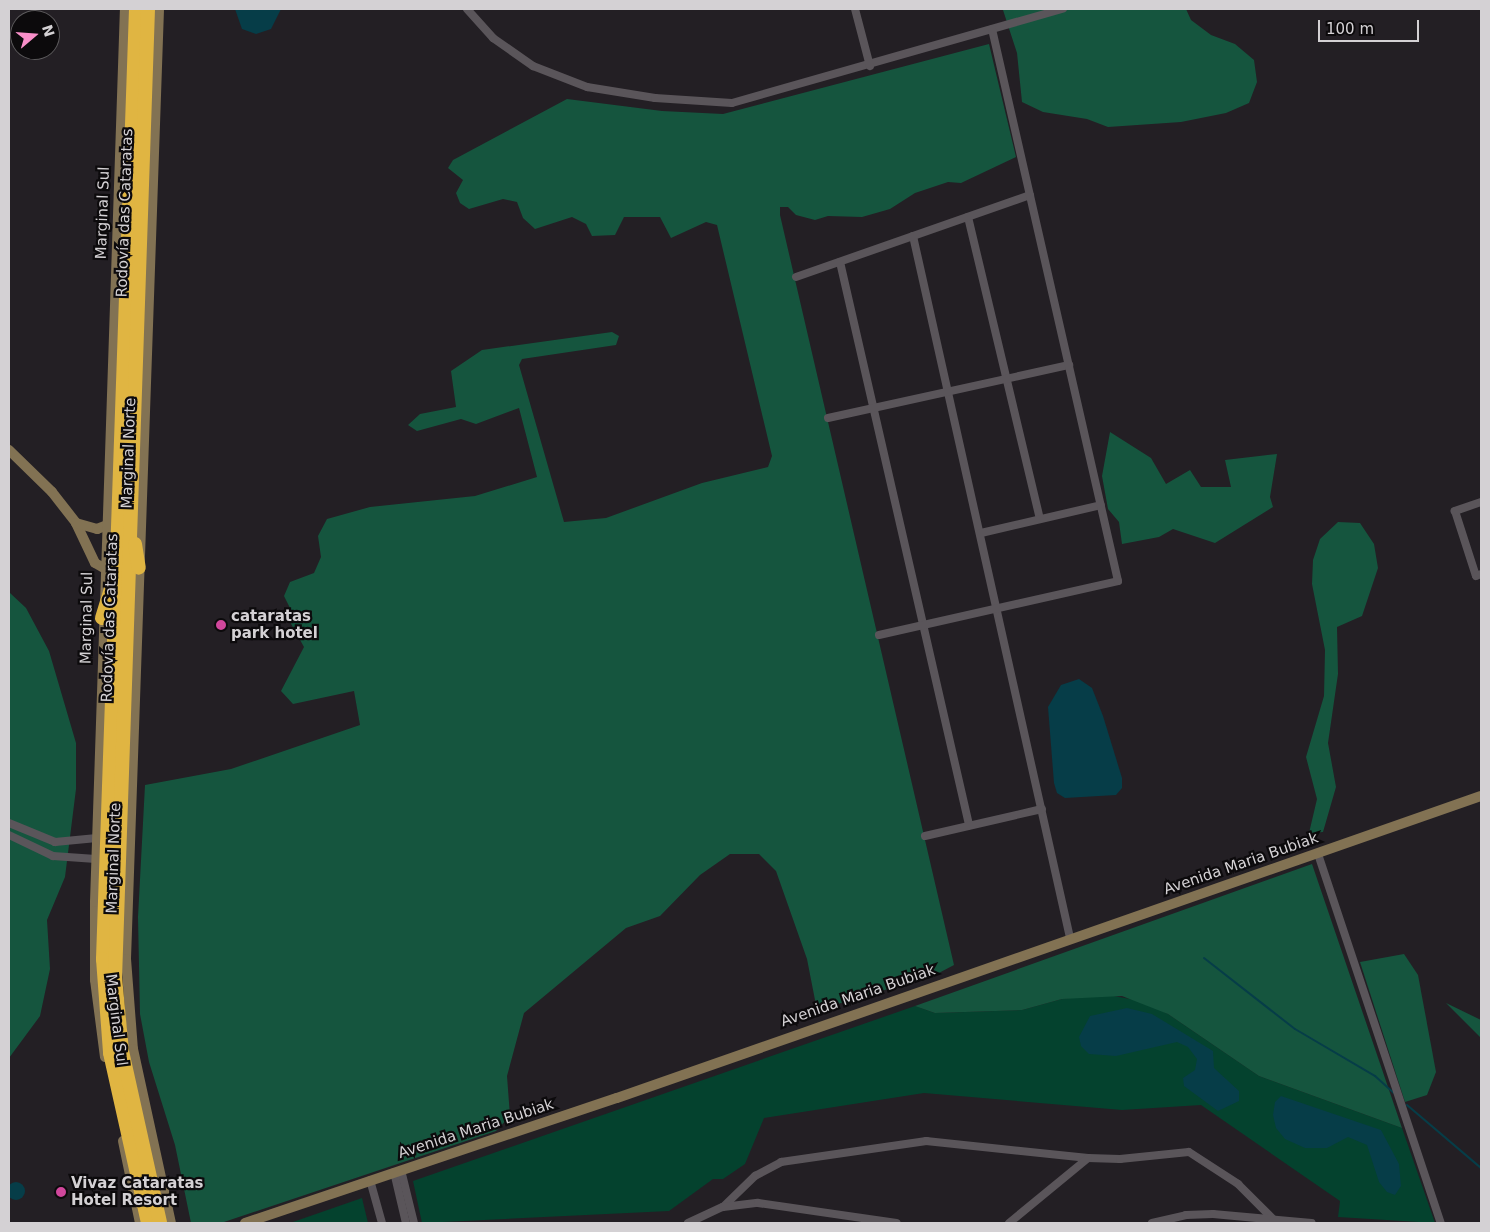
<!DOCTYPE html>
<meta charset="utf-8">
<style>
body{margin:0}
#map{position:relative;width:1490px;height:1232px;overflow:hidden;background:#231f24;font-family:"DejaVu Sans",sans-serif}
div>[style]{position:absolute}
.green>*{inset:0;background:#04422e}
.forest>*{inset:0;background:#15553e}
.water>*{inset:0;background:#063d48}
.round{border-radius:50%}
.stream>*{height:2px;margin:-1px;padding:0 1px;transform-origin:1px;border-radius:1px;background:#063d48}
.street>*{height:8px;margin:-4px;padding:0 4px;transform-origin:4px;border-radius:4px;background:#5a555a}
.secondary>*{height:10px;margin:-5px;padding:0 5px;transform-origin:5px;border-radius:5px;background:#827253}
.highway>*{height:14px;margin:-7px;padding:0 7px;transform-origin:7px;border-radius:7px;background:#e0b542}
.dots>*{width:14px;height:14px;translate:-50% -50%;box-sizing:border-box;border:2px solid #0c0a0c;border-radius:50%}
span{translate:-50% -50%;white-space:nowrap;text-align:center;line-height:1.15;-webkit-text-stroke:4.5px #0c0a0c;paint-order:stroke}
.street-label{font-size:15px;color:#d4d1d4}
.poi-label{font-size:15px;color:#d4d1d4;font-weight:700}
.left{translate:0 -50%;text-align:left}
.frame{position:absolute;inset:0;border:10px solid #d4d1d4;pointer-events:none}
.north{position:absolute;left:10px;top:10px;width:50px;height:50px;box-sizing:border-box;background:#0c0a0c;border:1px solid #5c5a5c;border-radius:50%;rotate:72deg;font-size:14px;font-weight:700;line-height:20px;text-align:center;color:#d4d1d4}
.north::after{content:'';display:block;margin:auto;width:18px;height:22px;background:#f98fc9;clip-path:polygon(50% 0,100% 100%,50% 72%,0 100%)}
.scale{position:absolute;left:1318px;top:20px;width:101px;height:22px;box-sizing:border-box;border:2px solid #d4d1d4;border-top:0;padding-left:6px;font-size:15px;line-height:18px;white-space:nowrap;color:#d4d1d4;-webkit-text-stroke:4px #0c0a0c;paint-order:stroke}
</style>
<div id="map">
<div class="green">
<i style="clip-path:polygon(1103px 994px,1141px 1001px,1168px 1014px,1259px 1076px,1402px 1128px,1435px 1223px,1338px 1217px,1340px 1201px,1201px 1105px,1122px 1110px,924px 1093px,764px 1118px,745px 1164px,723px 1179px,713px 1179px,669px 1211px,422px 1223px,413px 1181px,915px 1006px,935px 1013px,1022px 1010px,1062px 999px)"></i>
<i style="clip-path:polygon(362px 1198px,368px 1223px,290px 1223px)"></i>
</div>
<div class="forest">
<i style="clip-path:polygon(999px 9px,1186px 9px,1191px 20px,1211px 35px,1235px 44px,1254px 60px,1257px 82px,1249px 103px,1226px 113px,1181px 122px,1108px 127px,1087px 119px,1043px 112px,1022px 102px,1017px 53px,1003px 10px)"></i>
<i style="clip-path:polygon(989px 44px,1016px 157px,961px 183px,948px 182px,915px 193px,890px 209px,862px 217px,828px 216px,815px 220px,796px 215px,788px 207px,780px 207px,780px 215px,954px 965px,935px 975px,821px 1009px,815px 1000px,807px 959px,776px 871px,759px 854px,730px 854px,700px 875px,660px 916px,626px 928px,524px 1013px,507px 1076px,510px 1116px,496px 1131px,221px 1223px,191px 1223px,175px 1145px,149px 1062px,140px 1014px,138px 917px,145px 785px,231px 769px,360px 725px,354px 691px,293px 704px,281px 691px,304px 647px,289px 620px,291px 610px,284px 596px,290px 582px,314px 573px,321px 557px,318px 536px,327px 519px,370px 507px,475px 496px,537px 477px,519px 408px,476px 424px,461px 419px,417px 431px,408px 425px,420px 414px,456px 407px,451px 371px,482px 350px,612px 332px,619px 336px,616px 345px,522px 359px,519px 365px,564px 522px,606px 518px,702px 483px,768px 467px,772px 456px,717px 225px,706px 222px,671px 238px,660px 217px,624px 217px,615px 235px,592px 236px,586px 224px,572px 217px,535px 229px,523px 218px,517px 202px,503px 199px,469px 209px,460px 203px,456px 193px,463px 180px,448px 168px,453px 160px,567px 99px,662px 111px,723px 114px)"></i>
<i style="clip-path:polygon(1110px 432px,1151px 458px,1166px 484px,1190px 470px,1201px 487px,1231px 487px,1225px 460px,1277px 454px,1270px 497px,1273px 507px,1215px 543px,1173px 529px,1159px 537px,1122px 544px,1119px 522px,1108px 509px,1102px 476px)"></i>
<i style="clip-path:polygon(1338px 522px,1360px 523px,1374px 544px,1378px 568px,1362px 616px,1337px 627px,1338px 674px,1328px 743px,1336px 787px,1323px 832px,1309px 833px,1317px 799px,1306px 757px,1324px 696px,1325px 650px,1312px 584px,1313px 560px,1320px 539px)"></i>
<i style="clip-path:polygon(9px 592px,26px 608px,49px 651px,76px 743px,76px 789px,65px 877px,47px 920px,50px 969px,40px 1016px,9px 1058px)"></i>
<i style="clip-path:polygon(1312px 864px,1402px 1128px,1259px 1076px,1168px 1014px,1122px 996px,1062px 999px,1022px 1010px,935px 1013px,915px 1006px)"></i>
<i style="clip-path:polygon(1404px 954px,1418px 975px,1436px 1072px,1427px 1095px,1405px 1102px,1360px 962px)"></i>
<i style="clip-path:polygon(1446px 1003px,1481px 1020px,1481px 1038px)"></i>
</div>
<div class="water">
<i style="clip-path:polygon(235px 9px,281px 9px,271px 29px,256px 34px,242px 29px)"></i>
<i style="clip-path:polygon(1079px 679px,1092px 688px,1103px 716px,1122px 778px,1122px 788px,1116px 795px,1065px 798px,1057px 793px,1054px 783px,1048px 707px,1061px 685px)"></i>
<i style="clip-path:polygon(1127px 1008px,1152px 1014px,1213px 1051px,1214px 1068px,1239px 1091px,1239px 1101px,1218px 1111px,1184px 1086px,1183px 1078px,1195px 1070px,1197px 1059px,1188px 1047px,1177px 1042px,1116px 1056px,1089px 1054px,1081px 1046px,1079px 1037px,1090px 1016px)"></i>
<i style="clip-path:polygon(1281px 1096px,1381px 1130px,1399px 1164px,1401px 1186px,1395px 1195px,1387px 1192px,1379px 1182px,1367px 1145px,1348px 1137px,1327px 1148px,1305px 1148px,1285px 1139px,1276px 1128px,1273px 1115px,1275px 1102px)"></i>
<i class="round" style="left:7px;top:1182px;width:18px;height:18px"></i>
</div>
<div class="stream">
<i style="left:1204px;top:958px;width:115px;rotate:38deg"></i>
<i style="left:1295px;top:1029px;width:93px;rotate:30.4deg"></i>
<i style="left:1375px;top:1076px;width:25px;rotate:42deg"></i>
<i style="left:1407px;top:1105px;width:97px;rotate:40.4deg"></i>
</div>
<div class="street">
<i style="left:467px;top:9px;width:39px;rotate:48deg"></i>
<i style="left:493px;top:38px;width:49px;rotate:35deg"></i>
<i style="left:533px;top:66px;width:58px;rotate:21.3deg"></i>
<i style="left:587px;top:87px;width:69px;rotate:9.2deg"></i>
<i style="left:655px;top:98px;width:77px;rotate:3.7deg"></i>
<i style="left:732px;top:103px;width:344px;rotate:-15.9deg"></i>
<i style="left:855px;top:9px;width:59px;rotate:75.3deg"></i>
<i style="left:968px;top:217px;width:310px;rotate:76.6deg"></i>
<i style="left:913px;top:236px;width:719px;rotate:77.39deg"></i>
<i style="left:840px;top:262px;width:578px;rotate:77.09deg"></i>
<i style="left:796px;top:277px;width:248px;rotate:-19.3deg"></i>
<i style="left:828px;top:418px;width:247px;rotate:-12.4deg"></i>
<i style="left:1481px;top:502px;width:28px;rotate:161deg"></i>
<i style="left:1455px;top:511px;width:68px;rotate:72.1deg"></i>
<i style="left:1476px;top:576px;width:5px;rotate:-22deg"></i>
<i style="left:981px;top:533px;width:123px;rotate:-13.1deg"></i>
<i style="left:879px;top:635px;width:245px;rotate:-12.7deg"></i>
<i style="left:1118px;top:581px;width:566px;rotate:-102.86deg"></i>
<i style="left:9px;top:823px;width:50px;rotate:22.4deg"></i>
<i style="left:55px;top:842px;width:42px;rotate:-5.4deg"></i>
<i style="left:9px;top:835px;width:49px;rotate:25.5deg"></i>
<i style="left:53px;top:856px;width:43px;rotate:4deg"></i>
<i style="left:925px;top:836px;width:120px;rotate:-13deg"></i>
<i style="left:1318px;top:854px;width:389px;rotate:71.6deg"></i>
<i style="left:401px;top:1170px;width:55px;rotate:76.2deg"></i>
<i style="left:394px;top:1172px;width:52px;rotate:76.8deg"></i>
<i style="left:370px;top:1180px;width:45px;rotate:74.4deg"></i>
<i style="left:723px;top:1207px;width:45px;rotate:-44.1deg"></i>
<i style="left:755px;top:1176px;width:30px;rotate:-28deg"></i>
<i style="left:781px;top:1162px;width:147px;rotate:-8.2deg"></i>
<i style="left:926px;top:1141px;width:163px;rotate:6deg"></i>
<i style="left:1088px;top:1158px;width:32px;rotate:2deg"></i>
<i style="left:1120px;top:1159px;width:69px;rotate:-5.8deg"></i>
<i style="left:1189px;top:1152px;width:59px;rotate:33.1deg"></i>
<i style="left:1238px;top:1184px;width:51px;rotate:45deg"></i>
<i style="left:688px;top:1223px;width:38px;rotate:-25deg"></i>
<i style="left:723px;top:1207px;width:35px;rotate:-7deg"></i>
<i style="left:758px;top:1203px;width:140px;rotate:8.2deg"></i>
<i style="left:1009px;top:1223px;width:102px;rotate:-39.4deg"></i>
<i style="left:1152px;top:1223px;width:35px;rotate:-13deg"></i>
<i style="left:1186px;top:1215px;width:27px;rotate:-2deg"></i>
<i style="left:1213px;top:1214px;width:99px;rotate:5.2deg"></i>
</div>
<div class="secondary">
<i style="left:159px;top:9px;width:951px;rotate:91.99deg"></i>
<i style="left:126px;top:959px;width:90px;rotate:85.6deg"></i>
<i style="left:133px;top:1049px;width:178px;rotate:77.7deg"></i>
<i style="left:9px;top:450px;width:60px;rotate:44.3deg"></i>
<i style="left:52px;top:492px;width:39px;rotate:52deg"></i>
<i style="left:76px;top:523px;width:44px;rotate:64.6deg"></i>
<i style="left:95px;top:563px;width:10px;rotate:29deg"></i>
<i style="left:76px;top:523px;width:22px;rotate:16deg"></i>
<i style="left:97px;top:529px;width:9px;rotate:-21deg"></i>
<i style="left:105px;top:1057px;width:78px;rotate:-97.4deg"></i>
<i style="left:95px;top:980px;width:78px;rotate:-90deg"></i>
<i style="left:95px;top:902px;width:894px;rotate:-88.08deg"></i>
<i style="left:123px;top:1141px;width:84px;rotate:78.3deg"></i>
<i style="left:245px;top:1223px;width:392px;rotate:-18.6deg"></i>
<i style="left:617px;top:1098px;width:915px;rotate:-19.27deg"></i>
</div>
<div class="highway">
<i style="left:136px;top:9px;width:951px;rotate:91.99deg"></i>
<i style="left:103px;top:959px;width:94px;rotate:85.7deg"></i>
<i style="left:110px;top:1053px;width:174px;rotate:77.4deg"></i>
<i style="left:148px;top:9px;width:969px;rotate:91.95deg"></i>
<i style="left:115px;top:977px;width:74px;rotate:84.6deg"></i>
<i style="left:122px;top:1051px;width:176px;rotate:77.5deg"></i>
<i style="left:135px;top:544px;width:24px;rotate:81deg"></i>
<i style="left:102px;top:618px;width:28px;rotate:-73deg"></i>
</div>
<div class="dots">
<i style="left:221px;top:625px;background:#d1479c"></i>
<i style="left:61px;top:1192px;background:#d1479c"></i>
</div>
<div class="street-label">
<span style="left:103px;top:213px;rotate:-88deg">Marginal Sul</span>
<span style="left:125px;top:213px;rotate:-88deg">Rodovía das Cataratas</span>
<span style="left:129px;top:453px;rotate:-88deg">Marginal Norte</span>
<span style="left:87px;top:618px;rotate:-89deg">Marginal Sul</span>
<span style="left:110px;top:618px;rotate:-88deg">Rodovía das Cataratas</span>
<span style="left:114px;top:858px;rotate:-88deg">Marginal Norte</span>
<span style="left:1241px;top:864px;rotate:-19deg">Avenida Maria Bubiak</span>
<span style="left:858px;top:996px;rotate:-19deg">Avenida Maria Bubiak</span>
<span style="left:116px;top:1020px;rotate:83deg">Marginal Sul</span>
<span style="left:476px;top:1129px;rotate:-18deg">Avenida Maria Bubiak</span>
</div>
<div class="poi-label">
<span class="left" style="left:231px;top:625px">cataratas<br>park hotel</span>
<span class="left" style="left:71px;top:1192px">Vivaz Cataratas<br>Hotel Resort</span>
</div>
<div class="frame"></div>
<div class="north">N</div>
<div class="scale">100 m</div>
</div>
